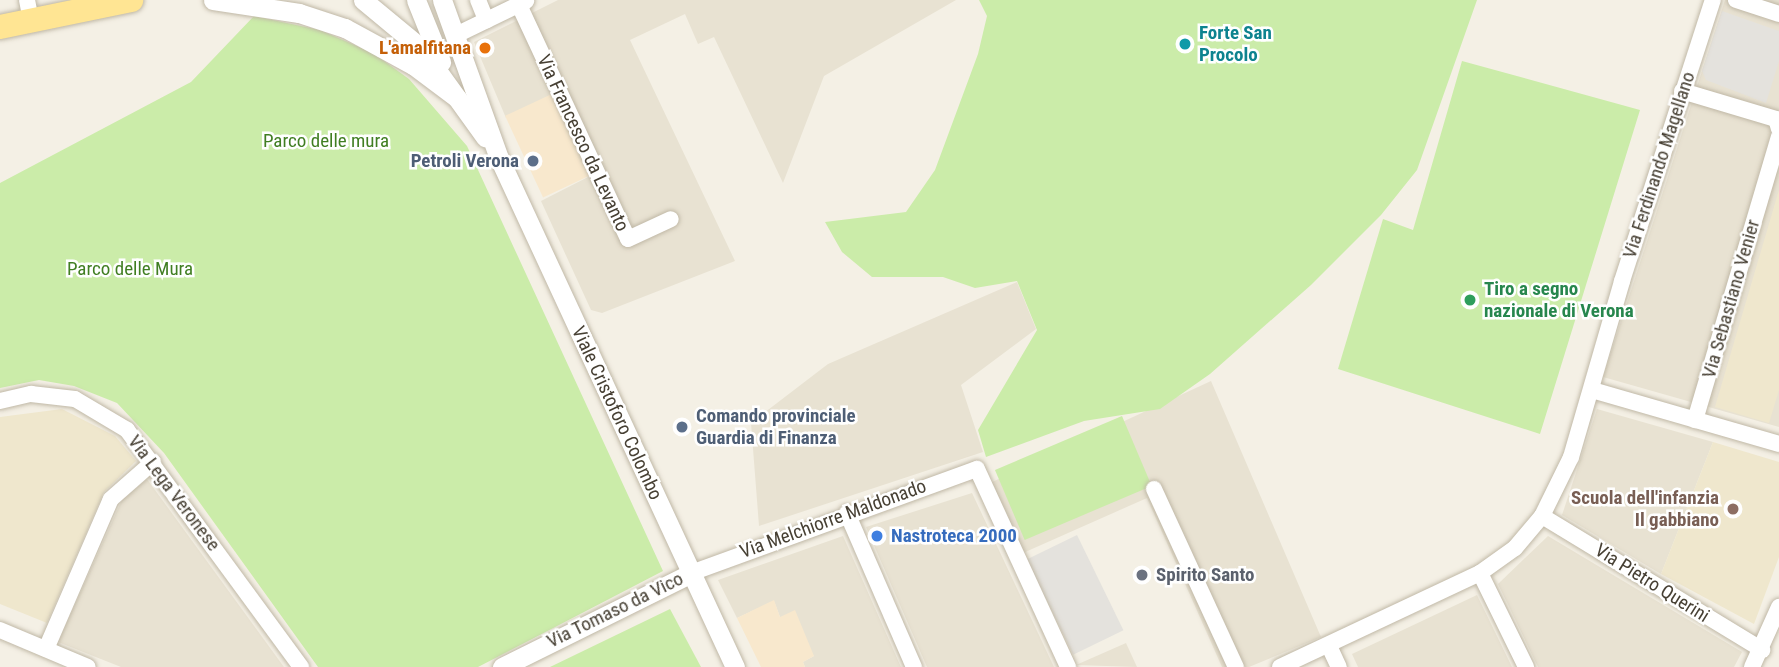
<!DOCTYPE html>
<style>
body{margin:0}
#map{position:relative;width:1779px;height:667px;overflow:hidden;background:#f4f0e5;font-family:"Roboto Condensed",sans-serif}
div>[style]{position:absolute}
.residential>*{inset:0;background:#e8e2d2}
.commercial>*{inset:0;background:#f8e8cd;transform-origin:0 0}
.education>*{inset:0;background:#efe7cd}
.green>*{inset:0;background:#cbeca9;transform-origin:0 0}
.parking>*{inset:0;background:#e4e2dd;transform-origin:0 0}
.roads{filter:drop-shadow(0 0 2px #c0b8a6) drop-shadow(0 0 2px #c0b8a6)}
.minor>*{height:16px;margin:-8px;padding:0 8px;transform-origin:8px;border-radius:8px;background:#fff}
.tertiary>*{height:19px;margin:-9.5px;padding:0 9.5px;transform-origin:9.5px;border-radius:9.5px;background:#fff}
.primary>*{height:24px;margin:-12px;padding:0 12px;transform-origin:12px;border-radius:12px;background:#ffe593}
.dots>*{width:19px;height:19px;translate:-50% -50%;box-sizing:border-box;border:4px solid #fff;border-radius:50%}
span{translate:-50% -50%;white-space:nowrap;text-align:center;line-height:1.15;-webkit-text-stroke:5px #fff;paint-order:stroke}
.culture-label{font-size:19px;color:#0d838f;font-weight:700}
.left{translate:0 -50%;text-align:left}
.food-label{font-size:19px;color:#c56008;font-weight:700}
.right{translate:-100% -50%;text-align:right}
.park-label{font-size:19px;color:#407e22}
.street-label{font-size:19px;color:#474034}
.service-label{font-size:19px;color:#4e5e75;font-weight:700}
.leisure-label{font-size:19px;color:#27864d;font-weight:700}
.education-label{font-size:19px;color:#785e54;font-weight:700}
.shop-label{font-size:19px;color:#366cbe;font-weight:700}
.worship-label{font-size:19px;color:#5b616d;font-weight:700}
</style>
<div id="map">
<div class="residential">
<i style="clip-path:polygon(558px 0,956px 0,824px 76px,783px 183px,714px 37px,698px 44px,685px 14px,630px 40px,735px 261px,602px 313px,591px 310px,541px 201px,592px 175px,554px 93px,506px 118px,474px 42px)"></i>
<i style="clip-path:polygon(1725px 0,1779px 0,1779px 427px,1603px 377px)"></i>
<i style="clip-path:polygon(1017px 282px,1036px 329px,961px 385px,983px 452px,759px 526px,751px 423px,828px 364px)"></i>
<i style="clip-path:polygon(1211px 381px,1321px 637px,1249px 667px,1222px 667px,1147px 498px,1023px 553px,990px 483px)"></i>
<i style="clip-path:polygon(1597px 409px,1713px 442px,1661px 574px,1562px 515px)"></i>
<i style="clip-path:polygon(147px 479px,284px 667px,121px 667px,58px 642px,122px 500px)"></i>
<i style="clip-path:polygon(972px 493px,1054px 667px,927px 667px,866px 527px)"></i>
<i style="clip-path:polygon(843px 536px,901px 667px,805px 667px,803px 662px,814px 656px,780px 617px,774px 601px,737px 618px,718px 580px)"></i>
<i style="clip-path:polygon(1548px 536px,1742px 652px,1734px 667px,1538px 667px,1498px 584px)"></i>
<i style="clip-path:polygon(1477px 595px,1512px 667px,1358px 667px,1352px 654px)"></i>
<i style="clip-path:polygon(1126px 643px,1137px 667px,1076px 665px)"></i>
</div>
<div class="commercial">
<i style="left:554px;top:93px;width:90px;height:54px;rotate:65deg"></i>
<i style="clip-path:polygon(774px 600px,780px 617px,795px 610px,814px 656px,803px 662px,805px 667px,761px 667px,737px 618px)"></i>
</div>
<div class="education">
<i style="clip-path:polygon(1779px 190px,1779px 390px,1769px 423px,1715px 407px)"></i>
<i style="clip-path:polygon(62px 409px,115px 436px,136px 461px,104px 492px,47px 623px,0 604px,0 417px)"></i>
<i style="clip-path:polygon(1713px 442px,1779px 462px,1779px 557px,1754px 624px,1661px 574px)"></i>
</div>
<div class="green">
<i style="clip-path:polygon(979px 0,1477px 0,1417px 170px,1381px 215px,1311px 285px,1210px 374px,1160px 409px,1084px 421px,986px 457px,978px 430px,1037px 330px,1017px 281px,975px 288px,943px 277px,872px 277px,842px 252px,825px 222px,906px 212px,935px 170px,978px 54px,987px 16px)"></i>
<i style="clip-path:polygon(254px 16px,320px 30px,373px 53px,409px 79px,467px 146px,663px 571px,478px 667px,318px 667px,164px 453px,117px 403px,74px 386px,39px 380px,0 388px,0 183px,191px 82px)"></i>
<i style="clip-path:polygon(1462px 61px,1640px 110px,1540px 434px,1338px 369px,1383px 219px,1413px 230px)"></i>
<i style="left:1122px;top:416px;width:76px;height:138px;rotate:67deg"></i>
<i style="clip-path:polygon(670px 609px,701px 667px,550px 667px)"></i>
</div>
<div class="parking">
<i style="clip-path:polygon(1722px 11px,1779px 31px,1779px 61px,1766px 103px,1706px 80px,1702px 71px)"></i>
<i style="left:1077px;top:535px;width:106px;height:56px;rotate:64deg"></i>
</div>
<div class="roads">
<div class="minor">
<i style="left:27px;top:0;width:21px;rotate:79deg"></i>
<i style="left:478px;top:0;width:22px;rotate:68deg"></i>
<i style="left:1736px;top:0;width:45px;rotate:18deg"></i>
<i style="left:519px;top:5px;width:258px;rotate:65deg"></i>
<i style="left:628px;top:239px;width:47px;rotate:-24.9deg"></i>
<i style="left:456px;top:35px;width:78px;rotate:-25.9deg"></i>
<i style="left:1682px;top:91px;width:98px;rotate:16.6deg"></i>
<i style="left:1776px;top:119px;width:10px;rotate:73deg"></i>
<i style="left:1592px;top:390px;width:195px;rotate:16.1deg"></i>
<i style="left:0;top:401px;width:32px;rotate:-13deg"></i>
<i style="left:31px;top:394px;width:44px;rotate:6.5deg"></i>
<i style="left:75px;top:399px;width:61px;rotate:30.8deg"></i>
<i style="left:127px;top:430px;width:294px;rotate:53.7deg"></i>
<i style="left:1695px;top:420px;width:295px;rotate:-73.5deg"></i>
<i style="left:1154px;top:489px;width:196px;rotate:65.3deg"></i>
<i style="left:847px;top:513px;width:168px;rotate:66.5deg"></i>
<i style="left:1542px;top:516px;width:258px;rotate:31.3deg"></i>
<i style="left:691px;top:573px;width:304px;rotate:-20deg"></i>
<i style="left:977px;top:469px;width:218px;rotate:65.3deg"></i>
<i style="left:1480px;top:573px;width:105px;rotate:63.9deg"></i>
<i style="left:0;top:630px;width:95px;rotate:22.8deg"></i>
<i style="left:1329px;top:646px;width:23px;rotate:65deg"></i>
<i style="left:46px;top:649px;width:163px;rotate:-66.6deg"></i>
<i style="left:111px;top:499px;width:56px;rotate:-41.4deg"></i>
<i style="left:1280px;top:667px;width:221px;rotate:-25.2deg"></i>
<i style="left:1480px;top:573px;width:43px;rotate:-35.5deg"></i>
<i style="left:1515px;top:548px;width:42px;rotate:-49.8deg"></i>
<i style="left:1542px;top:516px;width:66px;rotate:-63.8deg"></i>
<i style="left:1571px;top:457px;width:183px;rotate:-73.8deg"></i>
<i style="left:1622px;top:281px;width:295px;rotate:-72.1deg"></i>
<i style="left:1752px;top:667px;width:66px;rotate:-65.8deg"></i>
</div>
<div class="tertiary">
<i style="left:213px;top:0;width:87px;rotate:8.6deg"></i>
<i style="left:299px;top:13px;width:48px;rotate:18.1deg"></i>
<i style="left:345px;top:28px;width:77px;rotate:28.6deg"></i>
<i style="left:413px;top:65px;width:55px;rotate:36.9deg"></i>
<i style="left:363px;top:0;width:75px;rotate:39.6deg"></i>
<i style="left:421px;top:48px;width:110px;rotate:54.3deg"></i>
<i style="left:416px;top:0;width:67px;rotate:68deg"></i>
<i style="left:442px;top:0;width:168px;rotate:70.2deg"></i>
<i style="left:499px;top:158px;width:561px;rotate:65.13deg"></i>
<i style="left:502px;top:667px;width:211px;rotate:-26.4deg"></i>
</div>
<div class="primary">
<i style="left:0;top:27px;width:134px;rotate:-11.6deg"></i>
</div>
</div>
<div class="dots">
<i style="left:1185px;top:44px;background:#0f9aa8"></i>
<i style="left:485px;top:48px;background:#e8710a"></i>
<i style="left:533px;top:161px;background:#5c6f8a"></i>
<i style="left:1470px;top:300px;background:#2e9e5b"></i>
<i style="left:682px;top:427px;background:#5c6f8a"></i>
<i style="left:1733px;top:509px;background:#8d6e63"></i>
<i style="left:877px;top:536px;background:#3f7fe0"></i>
<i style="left:1142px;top:575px;background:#6b7280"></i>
</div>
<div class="culture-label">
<span class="left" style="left:1199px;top:44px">Forte San<br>Procolo</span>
</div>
<div class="food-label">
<span class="right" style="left:471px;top:48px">L'amalfitana</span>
</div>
<div class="park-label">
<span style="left:326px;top:141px">Parco delle mura</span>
<span style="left:130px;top:269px">Parco delle Mura</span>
</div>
<div class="street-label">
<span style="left:583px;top:143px;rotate:65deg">Via Francesco da Levanto</span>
<span style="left:1659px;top:165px;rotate:-72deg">Via Ferdinando Magellano</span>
<span style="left:1731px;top:299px;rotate:-74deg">Via Sebastiano Venier</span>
<span style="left:617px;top:413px;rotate:65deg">Viale Cristoforo Colombo</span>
<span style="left:174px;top:493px;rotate:53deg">Via Lega Veronese</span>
<span style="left:833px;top:519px;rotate:-20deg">Via Melchiorre Maldonado</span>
<span style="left:1652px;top:583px;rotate:32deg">Via Pietro Querini</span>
<span style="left:615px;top:610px;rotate:-26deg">Via Tomaso da Vico</span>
</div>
<div class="service-label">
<span class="right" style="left:519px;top:161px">Petroli Verona</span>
<span class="left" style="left:696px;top:427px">Comando provinciale<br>Guardia di Finanza</span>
</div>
<div class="leisure-label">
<span class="left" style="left:1484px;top:300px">Tiro a segno<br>nazionale di Verona</span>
</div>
<div class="education-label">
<span class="right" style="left:1719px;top:509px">Scuola dell'infanzia<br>Il gabbiano</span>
</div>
<div class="shop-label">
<span class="left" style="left:891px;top:536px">Nastroteca 2000</span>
</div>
<div class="worship-label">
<span class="left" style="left:1156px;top:575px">Spirito Santo</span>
</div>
</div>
